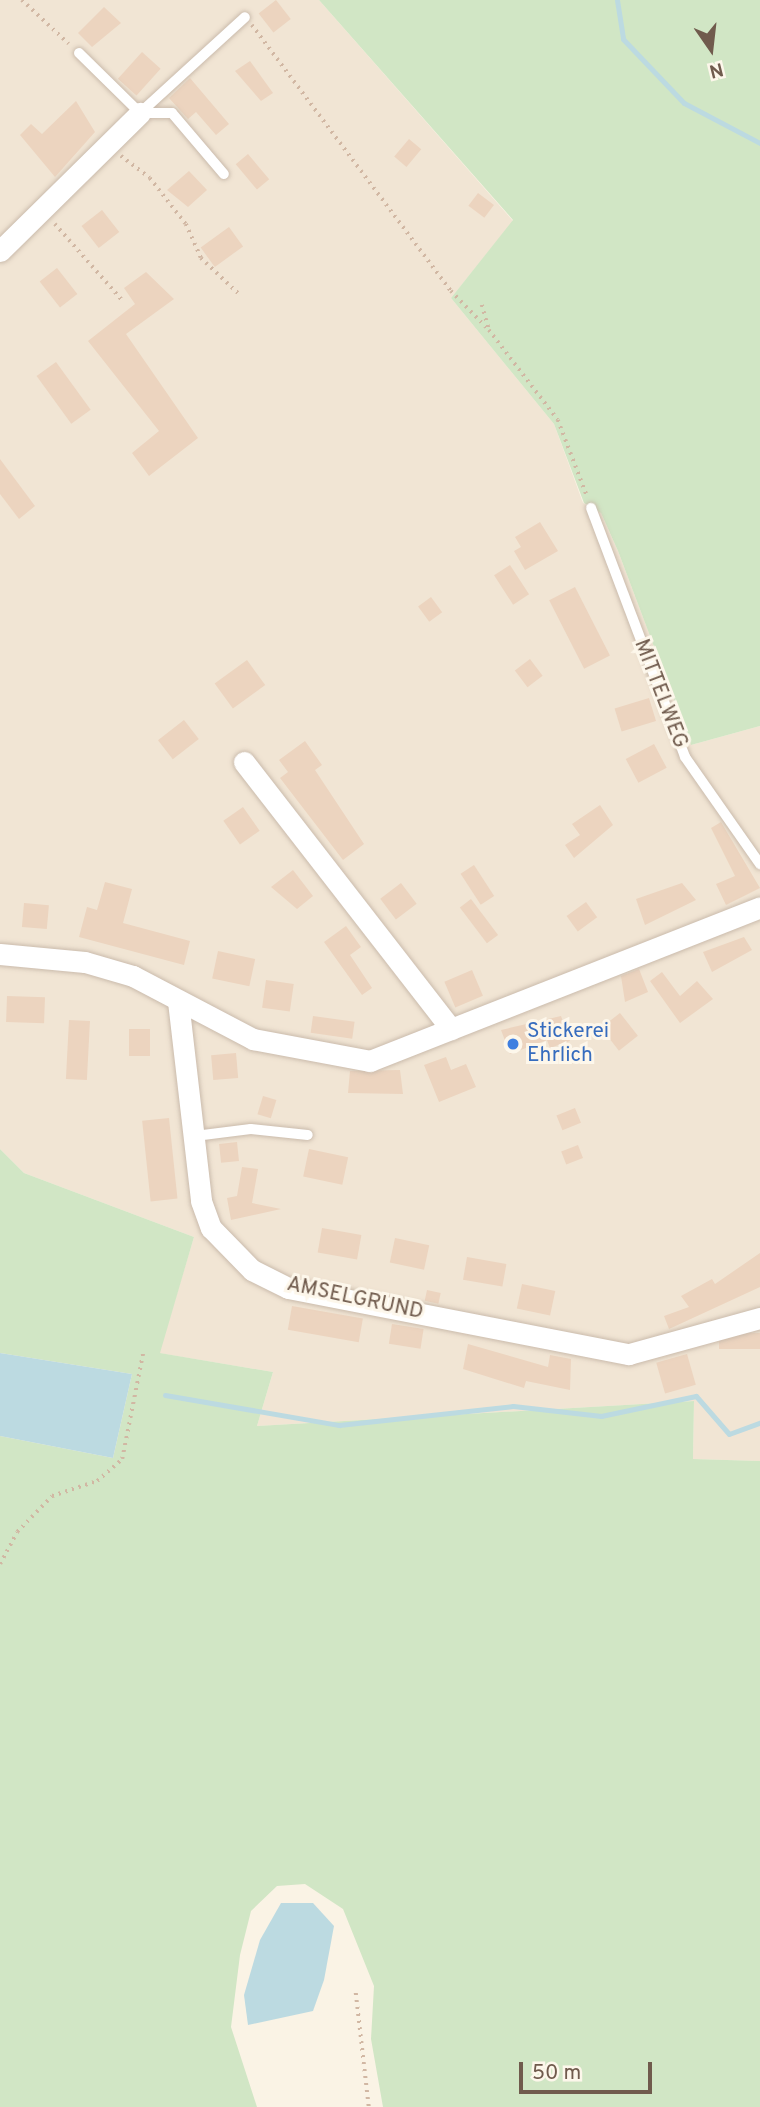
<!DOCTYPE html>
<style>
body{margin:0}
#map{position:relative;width:760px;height:2107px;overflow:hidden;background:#faf3e5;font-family:Overpass,sans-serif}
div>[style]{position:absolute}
.residential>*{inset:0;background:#f1e5d4}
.green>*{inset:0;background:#d1e6c5}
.water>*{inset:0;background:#bcdae1}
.stream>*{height:5px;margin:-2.5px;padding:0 2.5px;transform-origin:2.5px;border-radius:2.5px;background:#bcdae1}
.building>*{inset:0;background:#ecd4bf;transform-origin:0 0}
.path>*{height:3.5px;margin-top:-1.75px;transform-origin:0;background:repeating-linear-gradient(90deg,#d1b7a3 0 2px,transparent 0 7px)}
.roads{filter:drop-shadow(0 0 2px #cabbac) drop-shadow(0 0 2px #cabbac)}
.service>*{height:10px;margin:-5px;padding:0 5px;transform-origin:5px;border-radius:5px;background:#fff}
.minor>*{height:21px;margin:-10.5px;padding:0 10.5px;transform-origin:10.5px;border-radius:10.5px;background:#fff}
.dots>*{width:19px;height:19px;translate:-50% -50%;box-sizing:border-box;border:4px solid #fdf7eb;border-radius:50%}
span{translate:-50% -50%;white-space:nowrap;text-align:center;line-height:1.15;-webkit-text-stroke:6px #fdf7eb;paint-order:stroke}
.street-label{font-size:21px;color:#705b4d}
.shop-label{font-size:21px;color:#366cbe}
.left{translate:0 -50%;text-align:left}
.north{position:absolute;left:676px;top:14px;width:70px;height:70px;-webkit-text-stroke:5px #fdf7eb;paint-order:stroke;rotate:166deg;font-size:19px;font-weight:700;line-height:28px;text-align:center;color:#705b4d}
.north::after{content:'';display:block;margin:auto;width:24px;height:32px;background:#705b4d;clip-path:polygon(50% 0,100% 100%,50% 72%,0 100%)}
.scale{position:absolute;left:519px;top:2062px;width:133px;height:32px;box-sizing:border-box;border:4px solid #705b4d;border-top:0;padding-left:9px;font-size:21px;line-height:24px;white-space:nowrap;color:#705b4d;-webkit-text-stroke:5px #fdf7eb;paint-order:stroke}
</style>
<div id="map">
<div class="residential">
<i style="clip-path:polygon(0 0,319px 0,513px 221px,451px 298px,554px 424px,583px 503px,601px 513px,618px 551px,691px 745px,760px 726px,760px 1461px,693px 1459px,694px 1401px,257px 1426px,273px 1372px,159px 1353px,194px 1237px,24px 1173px,0 1149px)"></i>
</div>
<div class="green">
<i style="clip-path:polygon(319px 0,760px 0,760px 726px,691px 745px,618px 551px,601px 513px,584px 503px,554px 424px,451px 298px,513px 220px)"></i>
<i style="clip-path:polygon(0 1149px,24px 1173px,194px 1237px,160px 1353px,273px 1372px,257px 1426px,694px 1401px,693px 1459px,760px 1461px,760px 2107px,383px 2107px,371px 2039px,374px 1986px,343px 1909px,305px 1884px,277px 1886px,251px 1911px,240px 1955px,231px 2027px,257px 2107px,0 2107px,0 1436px,113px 1458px,132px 1374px,0 1353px)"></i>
</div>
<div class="water">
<i style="clip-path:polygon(0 1353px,132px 1374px,113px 1458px,0 1436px)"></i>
<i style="clip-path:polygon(281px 1903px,313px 1903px,334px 1926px,324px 1980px,313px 2011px,248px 2025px,244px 1995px,260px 1940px)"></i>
</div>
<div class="stream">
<i style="left:617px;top:0;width:39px;rotate:81deg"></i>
<i style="left:623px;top:39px;width:88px;rotate:46.4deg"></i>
<i style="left:684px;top:103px;width:86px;rotate:27.8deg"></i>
<i style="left:165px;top:1395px;width:177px;rotate:9.8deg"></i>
<i style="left:339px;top:1425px;width:175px;rotate:-6.2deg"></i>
<i style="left:513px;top:1406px;width:89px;rotate:6.5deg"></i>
<i style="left:601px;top:1416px;width:97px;rotate:-11.9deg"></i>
<i style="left:696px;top:1396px;width:50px;rotate:49deg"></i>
<i style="left:729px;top:1434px;width:33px;rotate:-20deg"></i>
</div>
<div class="building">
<i style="left:276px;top:0;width:24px;height:22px;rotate:52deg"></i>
<i style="clip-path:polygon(104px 7px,121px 23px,92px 47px,78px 33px)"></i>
<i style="left:142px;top:52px;width:25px;height:36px;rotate:42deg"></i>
<i style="clip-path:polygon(250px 61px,273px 93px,261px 101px,235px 71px)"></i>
<i style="clip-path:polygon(190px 78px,229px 124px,216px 135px,196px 112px,188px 119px,169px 98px)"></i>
<i style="clip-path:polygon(76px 101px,95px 132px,55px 177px,20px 135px,31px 124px,42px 134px)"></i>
<i style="left:409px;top:139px;width:16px;height:23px;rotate:40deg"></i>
<i style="left:248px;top:154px;width:33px;height:16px;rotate:50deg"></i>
<i style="clip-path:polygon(189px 171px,207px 190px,188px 207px,167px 190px)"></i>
<i style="left:478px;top:193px;width:20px;height:16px;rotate:37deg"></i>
<i style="left:102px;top:210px;width:28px;height:26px;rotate:52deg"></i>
<i style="left:229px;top:227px;width:24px;height:35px;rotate:54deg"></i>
<i style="left:57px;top:268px;width:33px;height:22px;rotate:52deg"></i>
<i style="clip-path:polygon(146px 272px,174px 299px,126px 334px,198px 438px,149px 476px,132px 453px,159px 431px,88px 341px,135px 304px,124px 288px)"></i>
<i style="left:56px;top:362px;width:59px;height:24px;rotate:54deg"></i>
<i style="clip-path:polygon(0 459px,35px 506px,19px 519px,0 494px)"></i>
<i style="clip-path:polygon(540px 522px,558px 551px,525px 570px,514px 551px,521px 547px,515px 537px)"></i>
<i style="left:510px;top:565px;width:35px;height:19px;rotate:57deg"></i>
<i style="left:575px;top:587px;width:77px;height:29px;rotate:63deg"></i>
<i style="left:431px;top:597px;width:19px;height:16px;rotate:54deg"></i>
<i style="left:530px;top:659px;width:21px;height:19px;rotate:53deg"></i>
<i style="left:247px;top:660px;width:31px;height:40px;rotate:54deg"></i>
<i style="left:649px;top:698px;width:24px;height:36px;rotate:73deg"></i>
<i style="left:184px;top:720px;width:24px;height:33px;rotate:52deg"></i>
<i style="clip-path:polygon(305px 741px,322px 765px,315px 770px,364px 844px,343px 860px,280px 778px,288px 772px,279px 760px)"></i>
<i style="left:654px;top:744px;width:27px;height:32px;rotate:62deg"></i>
<i style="clip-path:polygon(600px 805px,613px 825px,574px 858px,565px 845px,580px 835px,572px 824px)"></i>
<i style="left:243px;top:807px;width:29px;height:24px;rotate:55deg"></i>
<i style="clip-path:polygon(721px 822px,760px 888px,726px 905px,716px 884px,735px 876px,711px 828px)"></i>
<i style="left:474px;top:865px;width:37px;height:16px;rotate:57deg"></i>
<i style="clip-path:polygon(293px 870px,313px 896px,297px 909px,271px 887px)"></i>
<i style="clip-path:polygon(105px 882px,132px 889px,123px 923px,190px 941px,184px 965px,79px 937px,87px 907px,97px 910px)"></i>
<i style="left:401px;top:883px;width:26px;height:26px;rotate:53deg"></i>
<i style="clip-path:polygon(682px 883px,696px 900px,645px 925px,636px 899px)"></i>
<i style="left:471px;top:899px;width:45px;height:14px;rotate:53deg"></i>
<i style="left:586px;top:902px;width:19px;height:24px;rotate:54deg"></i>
<i style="left:24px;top:903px;width:25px;height:24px;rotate:5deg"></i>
<i style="clip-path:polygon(346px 926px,361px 947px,350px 955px,372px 988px,362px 995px,324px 942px)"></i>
<i style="clip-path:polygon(744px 937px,752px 950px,712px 972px,703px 952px)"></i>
<i style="left:218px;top:951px;width:38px;height:28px;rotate:12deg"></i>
<i style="clip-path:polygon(639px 969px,648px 992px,625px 1002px,621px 976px)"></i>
<i style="left:472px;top:970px;width:28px;height:30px;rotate:67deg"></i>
<i style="clip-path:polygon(662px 972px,680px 996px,697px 981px,713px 999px,680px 1023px,650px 981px)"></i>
<i style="left:266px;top:980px;width:28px;height:28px;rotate:8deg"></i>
<i style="left:7px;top:996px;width:38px;height:26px;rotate:2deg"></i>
<i style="left:620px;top:1013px;width:29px;height:24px;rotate:52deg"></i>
<i style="left:313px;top:1016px;width:42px;height:17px;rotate:8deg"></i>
<i style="clip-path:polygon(561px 1016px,570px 1041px,550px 1048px,547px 1040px,510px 1054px,501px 1030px)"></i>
<i style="left:69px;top:1020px;width:21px;height:59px;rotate:3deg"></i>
<i style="left:129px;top:1029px;width:21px;height:27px"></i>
<i style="left:236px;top:1053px;width:25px;height:25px;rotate:85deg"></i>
<i style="clip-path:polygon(446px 1057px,451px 1070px,466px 1064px,476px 1087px,439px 1102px,424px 1065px)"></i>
<i style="clip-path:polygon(400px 1070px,403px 1094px,348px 1093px,350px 1071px)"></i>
<i style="left:263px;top:1096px;width:14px;height:19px;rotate:17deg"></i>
<i style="left:575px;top:1108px;width:16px;height:20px;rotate:68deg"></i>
<i style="left:169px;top:1118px;width:81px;height:27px;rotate:84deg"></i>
<i style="left:237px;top:1142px;width:19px;height:18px;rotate:84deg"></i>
<i style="left:578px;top:1145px;width:14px;height:18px;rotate:69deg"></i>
<i style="left:309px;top:1149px;width:40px;height:28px;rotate:12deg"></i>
<i style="clip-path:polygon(242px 1167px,258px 1169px,252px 1203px,281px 1209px,231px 1220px,227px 1198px,237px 1196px)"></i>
<i style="left:322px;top:1228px;width:40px;height:25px;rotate:10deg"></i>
<i style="left:395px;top:1238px;width:35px;height:25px;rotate:12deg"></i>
<i style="clip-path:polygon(760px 1253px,760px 1287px,669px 1329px,664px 1316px,689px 1307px,681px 1296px,712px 1279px,715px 1284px)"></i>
<i style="left:467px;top:1257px;width:40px;height:23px;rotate:10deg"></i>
<i style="left:522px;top:1284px;width:34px;height:25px;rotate:12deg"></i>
<i style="left:427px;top:1290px;width:14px;height:11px;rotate:12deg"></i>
<i style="left:292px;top:1306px;width:72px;height:24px;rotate:10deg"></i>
<i style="left:392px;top:1324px;width:32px;height:20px;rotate:9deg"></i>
<i style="left:760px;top:1333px;width:16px;height:41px;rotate:90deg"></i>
<i style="clip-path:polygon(468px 1344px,548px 1367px,550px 1355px,571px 1359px,570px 1390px,526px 1381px,524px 1388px,463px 1369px)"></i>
<i style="left:687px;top:1354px;width:32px;height:32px;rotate:74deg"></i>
</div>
<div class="path">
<i style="left:22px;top:0;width:64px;rotate:43.1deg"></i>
<i style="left:252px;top:25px;width:332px;rotate:53.2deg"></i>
<i style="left:451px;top:291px;width:54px;rotate:45.7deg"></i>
<i style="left:121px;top:156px;width:36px;rotate:37deg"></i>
<i style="left:150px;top:178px;width:58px;rotate:52deg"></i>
<i style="left:186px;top:224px;width:37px;rotate:66deg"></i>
<i style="left:201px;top:258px;width:51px;rotate:43.4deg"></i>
<i style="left:55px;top:224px;width:103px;rotate:48.6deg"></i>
<i style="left:482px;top:305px;width:26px;rotate:74deg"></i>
<i style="left:489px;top:330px;width:113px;rotate:52.5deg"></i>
<i style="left:558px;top:420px;width:81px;rotate:69.1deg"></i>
<i style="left:0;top:1564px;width:36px;rotate:-62deg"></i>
<i style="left:17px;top:1532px;width:50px;rotate:-45.8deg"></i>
<i style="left:52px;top:1496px;width:47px;rotate:-18.4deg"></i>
<i style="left:97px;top:1481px;width:33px;rotate:-41deg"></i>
<i style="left:122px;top:1459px;width:108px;rotate:-78.8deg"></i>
<i style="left:356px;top:1993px;width:115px;rotate:83.5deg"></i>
</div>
<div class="roads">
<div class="service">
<i style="left:79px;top:53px;width:86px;rotate:44.5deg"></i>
<i style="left:140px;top:113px;width:142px;rotate:-42.4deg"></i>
<i style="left:140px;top:113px;width:32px"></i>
<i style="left:172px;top:113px;width:80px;rotate:49.6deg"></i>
<i style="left:591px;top:508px;width:266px;rotate:69.3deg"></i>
<i style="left:685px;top:757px;width:131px;rotate:55deg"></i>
<i style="left:195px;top:1136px;width:56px;rotate:-7.1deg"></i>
<i style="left:251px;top:1129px;width:57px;rotate:6deg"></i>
</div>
<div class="minor">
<i style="left:0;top:251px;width:197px;rotate:-44.6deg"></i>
<i style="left:244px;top:762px;width:338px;rotate:52.2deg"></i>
<i style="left:0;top:954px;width:85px;rotate:5.4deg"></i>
<i style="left:85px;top:962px;width:50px;rotate:16.3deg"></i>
<i style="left:133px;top:976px;width:136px;rotate:27.7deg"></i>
<i style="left:253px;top:1039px;width:119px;rotate:10.6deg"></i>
<i style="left:370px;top:1061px;width:419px;rotate:-21.5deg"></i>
<i style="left:178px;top:1001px;width:201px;rotate:83.4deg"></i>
<i style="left:201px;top:1201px;width:29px;rotate:70deg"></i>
<i style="left:211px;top:1228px;width:59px;rotate:45.7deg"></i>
<i style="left:252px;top:1270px;width:40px;rotate:26.6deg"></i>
<i style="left:288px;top:1288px;width:347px;rotate:11deg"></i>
<i style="left:629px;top:1354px;width:136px;rotate:-15.4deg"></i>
</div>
</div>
<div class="dots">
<i style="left:513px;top:1044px;background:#3f7fe0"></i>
</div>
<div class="street-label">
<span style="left:660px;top:694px;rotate:69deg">MITTELWEG</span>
<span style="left:355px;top:1299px;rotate:12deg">AMSELGRUND</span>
</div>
<div class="shop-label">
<span class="left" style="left:527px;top:1044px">Stickerei<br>Ehrlich</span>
</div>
<div class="north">N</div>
<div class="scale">50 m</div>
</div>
